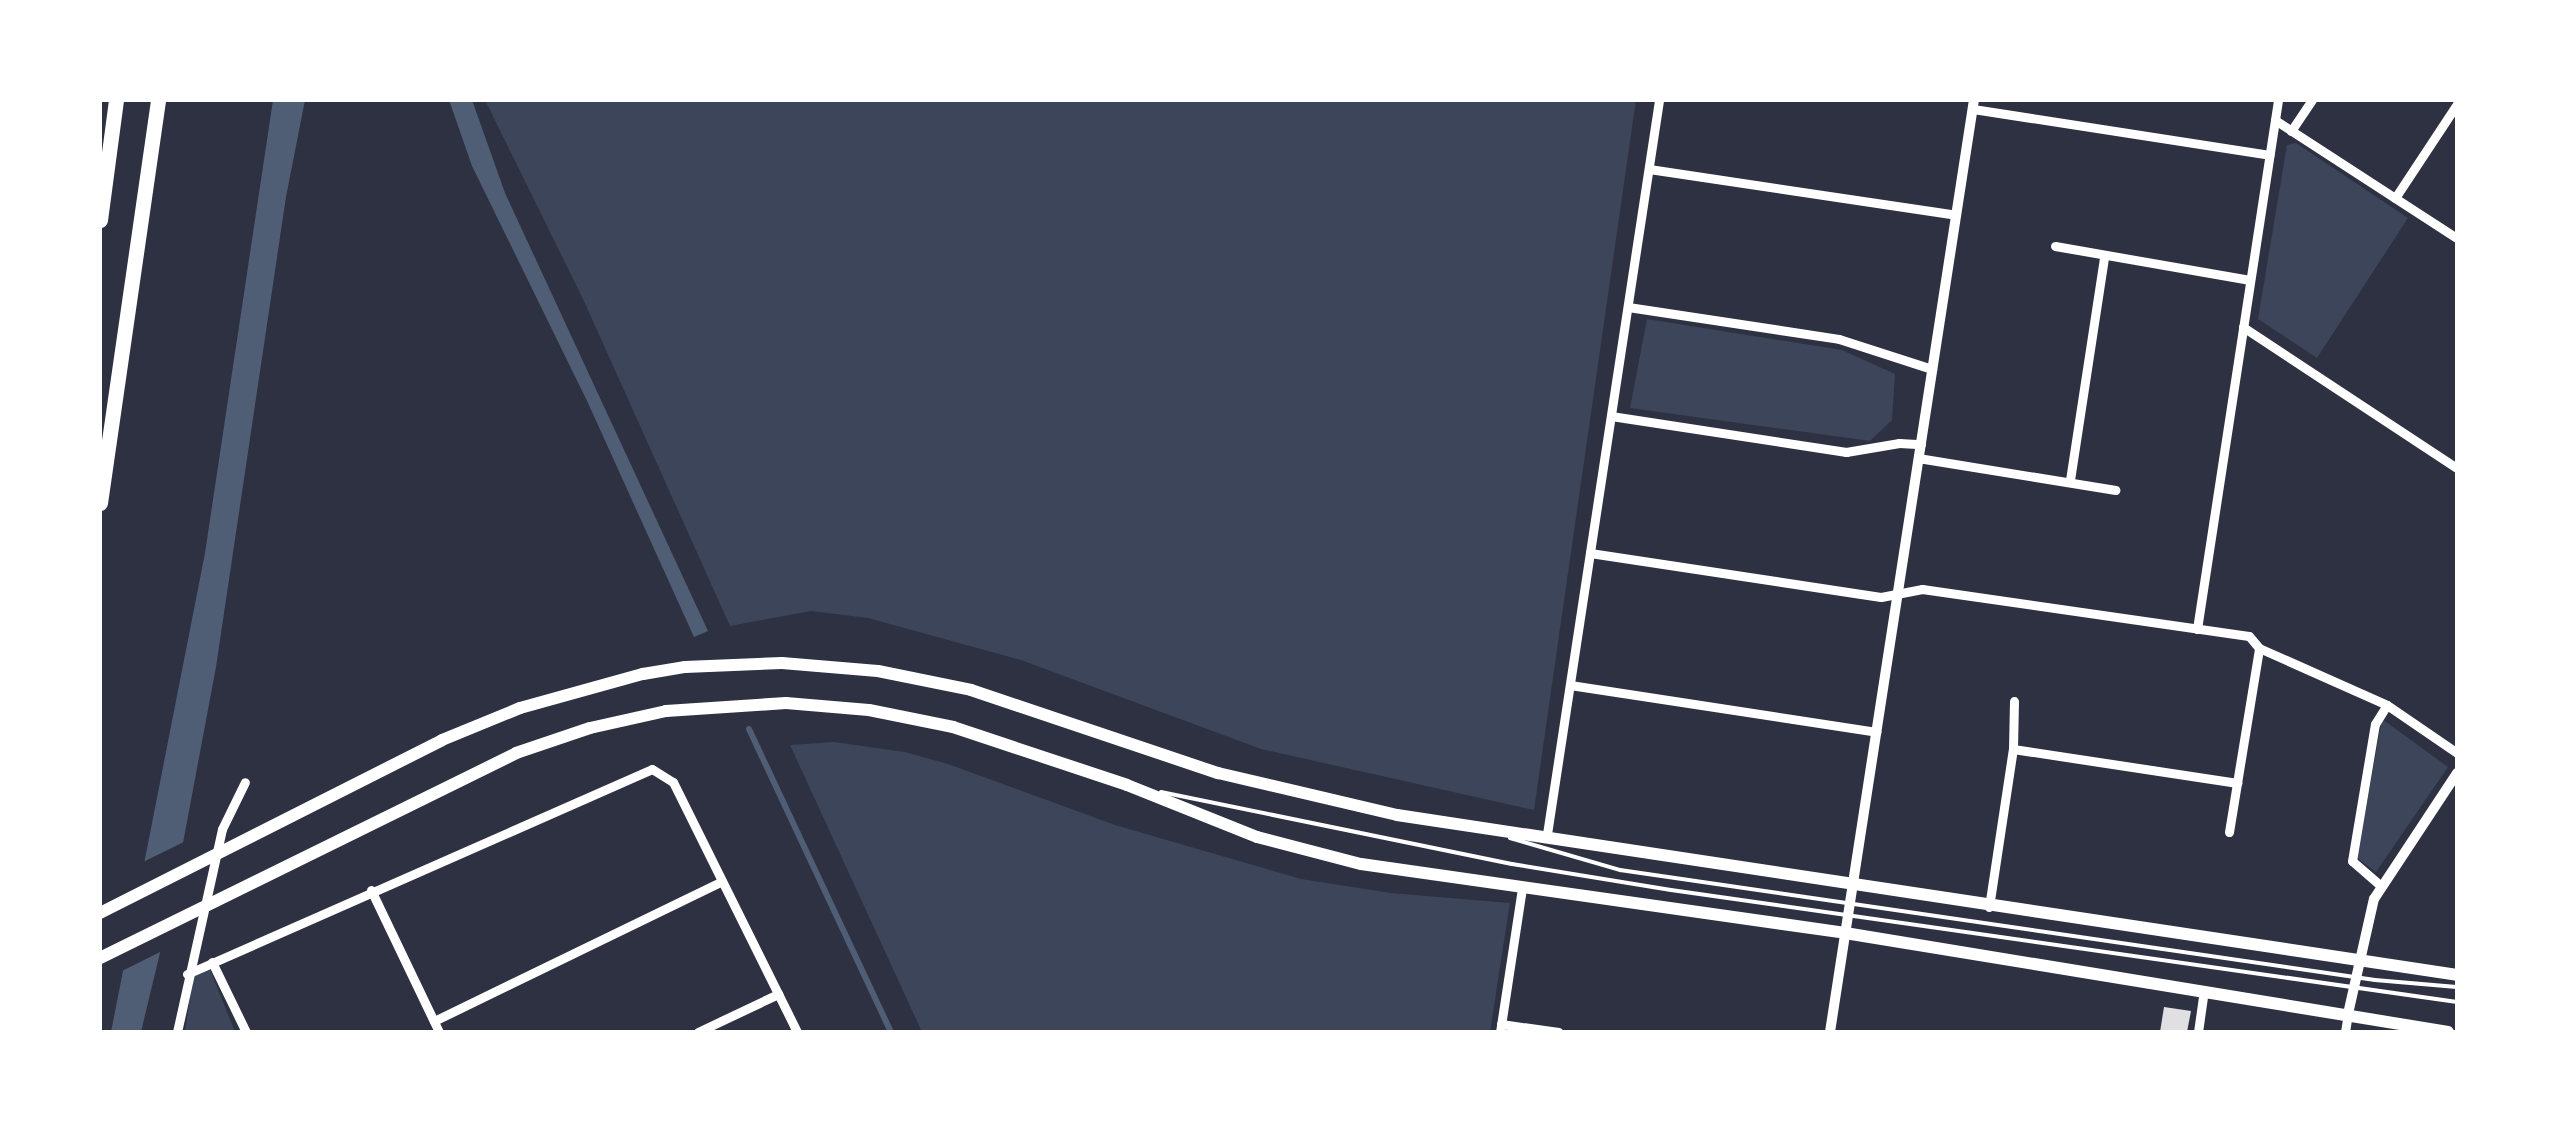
<!DOCTYPE html>
<style>
body{margin:0}
#map{position:relative;width:2557px;height:1132px;overflow:hidden;background:#2d3142;font-family:"Zilla Slab",serif}
div>[style]{position:absolute}
.green>*{inset:0;background:#3c4559}
.water>*{inset:0;background:#4f5d75}
.pier>*{inset:0;background:#2d3142}
.stream>*{height:6px;margin:-3px;padding:0 3px;transform-origin:3px;border-radius:3px;background:#4f5d75}
.building>*{inset:0;background:#e0e0e3}
.service>*{height:4px;margin:-2px;padding:0 2px;transform-origin:2px;border-radius:2px;background:#fff}
.minor>*{height:9px;margin:-4.5px;padding:0 4.5px;transform-origin:4.5px;border-radius:4.5px;background:#fff}
.tertiary>*{height:10px;margin:-5px;padding:0 5px;transform-origin:5px;border-radius:5px;background:#fff}
.primary>*{height:12px;margin:-6px;padding:0 6px;transform-origin:6px;border-radius:6px;background:#fff}
.motorway>*{height:15px;margin:-7.5px;padding:0 7.5px;transform-origin:7.5px;border-radius:7.5px;background:#fff}
span{translate:-50% -50%;white-space:nowrap;text-align:center;line-height:1.15;-webkit-text-stroke:10px #fff;paint-order:stroke}
.frame{position:absolute;inset:0;border:102px solid #fff;pointer-events:none}
</style>
<div id="map">
<div class="green">
<i style="clip-path:polygon(485px 100px,1636px 100px,1534px 810px,1261px 749px,1021px 660px,868px 618px,811px 611px,730px 626px,583px 299px)"></i>
<i style="clip-path:polygon(2296px 143px,2408px 218px,2317px 358px,2258px 319px,2287px 145px)"></i>
<i style="clip-path:polygon(1647px 319px,1842px 350px,1895px 374px,1892px 420px,1870px 441px,1630px 408px)"></i>
<i style="clip-path:polygon(2382px 719px,2448px 767px,2376px 872px,2357px 858px)"></i>
<i style="clip-path:polygon(834px 742px,905px 752px,948px 764px,1115px 825px,1301px 879px,1391px 893px,1510px 903px,1490px 1032px,922px 1032px,790px 745px)"></i>
<i style="clip-path:polygon(209px 967px,235px 1032px,185px 1032px,193px 976px)"></i>
</div>
<div class="water">
<i style="clip-path:polygon(273px 100px,305px 100px,286px 197px,216px 667px,171px 907px,141px 1032px,111px 1032px,205px 553px)"></i>
<i style="clip-path:polygon(449px 100px,472px 100px,505px 193px,708px 631px,694px 637px,588px 403px,472px 166px)"></i>
</div>
<div class="pier">
<i style="clip-path:polygon(188px 840px,166px 949px,118px 973px,139px 864px)"></i>
</div>
<div class="stream">
<i style="left:749px;top:729px;width:335px;rotate:64.9deg"></i>
</div>
<div class="building">
<i style="clip-path:polygon(2164px 1007px,2191px 1011px,2187px 1032px,2160px 1032px)"></i>
</div>
<div class="service">
<i style="left:1161px;top:792px;width:358px;rotate:11.6deg"></i>
<i style="left:1512px;top:864px;width:161px;rotate:9.3deg"></i>
<i style="left:1671px;top:890px;width:794px;rotate:8.11deg"></i>
<i style="left:1510px;top:838px;width:115px;rotate:16.2deg"></i>
<i style="left:1620px;top:870px;width:763px;rotate:8.29deg"></i>
<i style="left:2375px;top:980px;width:82px;rotate:4.9deg"></i>
</div>
<div class="minor">
<i style="left:1973px;top:109px;width:300px;rotate:8.8deg"></i>
<i style="left:2275px;top:120px;width:217px;rotate:33deg"></i>
<i style="left:2291px;top:131px;width:37px;rotate:-56deg"></i>
<i style="left:1649px;top:169px;width:310px;rotate:8.5deg"></i>
<i style="left:2395px;top:198px;width:113px;rotate:-56.6deg"></i>
<i style="left:2055px;top:246px;width:198px;rotate:9.9deg"></i>
<i style="left:1628px;top:307px;width:213px;rotate:8.6deg"></i>
<i style="left:1839px;top:339px;width:98px;rotate:17.9deg"></i>
<i style="left:2243px;top:327px;width:256px;rotate:33.4deg"></i>
<i style="left:1611px;top:416px;width:238px;rotate:8.7deg"></i>
<i style="left:1846px;top:452px;width:54px;rotate:-9.6deg"></i>
<i style="left:1899px;top:443px;width:22px;rotate:3deg"></i>
<i style="left:1918px;top:458px;width:200px;rotate:9.2deg"></i>
<i style="left:2070px;top:480px;width:225px;rotate:-81.3deg"></i>
<i style="left:1590px;top:553px;width:294px;rotate:8.6deg"></i>
<i style="left:1881px;top:597px;width:42px;rotate:-11deg"></i>
<i style="left:1922px;top:589px;width:330px;rotate:8.2deg"></i>
<i style="left:2249px;top:636px;width:16px;rotate:50deg"></i>
<i style="left:2197px;top:629px;width:535px;rotate:-81.29deg"></i>
<i style="left:2259px;top:648px;width:140px;rotate:24deg"></i>
<i style="left:2387px;top:705px;width:85px;rotate:34.4deg"></i>
<i style="left:1570px;top:685px;width:310px;rotate:8.7deg"></i>
<i style="left:2013px;top:749px;width:227px;rotate:8.6deg"></i>
<i style="left:2229px;top:832px;width:186px;rotate:-80.7deg"></i>
<i style="left:1547px;top:834px;width:742px;rotate:-81.32deg"></i>
<i style="left:2381px;top:886px;width:38px;rotate:-139deg"></i>
<i style="left:2352px;top:861px;width:139px;rotate:-80.5deg"></i>
<i style="left:2375px;top:724px;width:22px;rotate:-58deg"></i>
<i style="left:371px;top:890px;width:157px;rotate:64.4deg"></i>
<i style="left:1989px;top:907px;width:160px;rotate:-81.4deg"></i>
<i style="left:2013px;top:749px;width:48px;rotate:-88.8deg"></i>
<i style="left:212px;top:962px;width:78px;rotate:64.1deg"></i>
<i style="left:187px;top:974px;width:508px;rotate:-23.79deg"></i>
<i style="left:652px;top:769px;width:25px;rotate:32deg"></i>
<i style="left:673px;top:782px;width:279px;rotate:63.6deg"></i>
<i style="left:434px;top:1021px;width:320px;rotate:-25.9deg"></i>
<i style="left:1501px;top:1024px;width:58px;rotate:8deg"></i>
<i style="left:177px;top:1032px;width:208px;rotate:-77.5deg"></i>
<i style="left:222px;top:829px;width:52px;rotate:-63.9deg"></i>
<i style="left:698px;top:1032px;width:89px;rotate:-25.4deg"></i>
<i style="left:1500px;top:1032px;width:146px;rotate:-81.3deg"></i>
<i style="left:2198px;top:1032px;width:42px;rotate:-81.9deg"></i>
<i style="left:2345px;top:1032px;width:18px;rotate:-81deg"></i>
</div>
<div class="tertiary">
<i style="left:2348px;top:1014px;width:118px;rotate:-77.3deg"></i>
<i style="left:2374px;top:899px;width:151px;rotate:-56.6deg"></i>
<i style="left:1830px;top:1032px;width:943px;rotate:-81.22deg"></i>
</div>
<div class="primary">
<i style="left:100px;top:913px;width:383px;rotate:-26.8deg"></i>
<i style="left:442px;top:740px;width:84px;rotate:-22.3deg"></i>
<i style="left:520px;top:708px;width:128px;rotate:-15.5deg"></i>
<i style="left:643px;top:674px;width:43px;rotate:-9.5deg"></i>
<i style="left:685px;top:667px;width:97px;rotate:-2.4deg"></i>
<i style="left:782px;top:663px;width:96px;rotate:4.8deg"></i>
<i style="left:878px;top:671px;width:95px;rotate:11.5deg"></i>
<i style="left:971px;top:690px;width:261px;rotate:18.6deg"></i>
<i style="left:1218px;top:773px;width:184px;rotate:13.2deg"></i>
<i style="left:1397px;top:815px;width:1072px;rotate:8.58deg"></i>
<i style="left:100px;top:958px;width:464px;rotate:-26.2deg"></i>
<i style="left:516px;top:753px;width:78px;rotate:-18.7deg"></i>
<i style="left:590px;top:728px;width:78px;rotate:-12.6deg"></i>
<i style="left:666px;top:711px;width:120px;rotate:-3.8deg"></i>
<i style="left:786px;top:703px;width:83px;rotate:4.8deg"></i>
<i style="left:869px;top:710px;width:86px;rotate:11.4deg"></i>
<i style="left:953px;top:727px;width:183px;rotate:18.4deg"></i>
<i style="left:1127px;top:785px;width:140px;rotate:21.8deg"></i>
<i style="left:1257px;top:837px;width:107px;rotate:14.6deg"></i>
<i style="left:1361px;top:864px;width:489px;rotate:8.1deg"></i>
<i style="left:1845px;top:933px;width:611px;rotate:9.32deg"></i>
</div>
<div class="motorway">
<i style="left:100px;top:220px;width:121px;rotate:-82.4deg"></i>
<i style="left:100px;top:503px;width:407px;rotate:-81.8deg"></i>
</div>
<div class="frame"></div>
</div>
